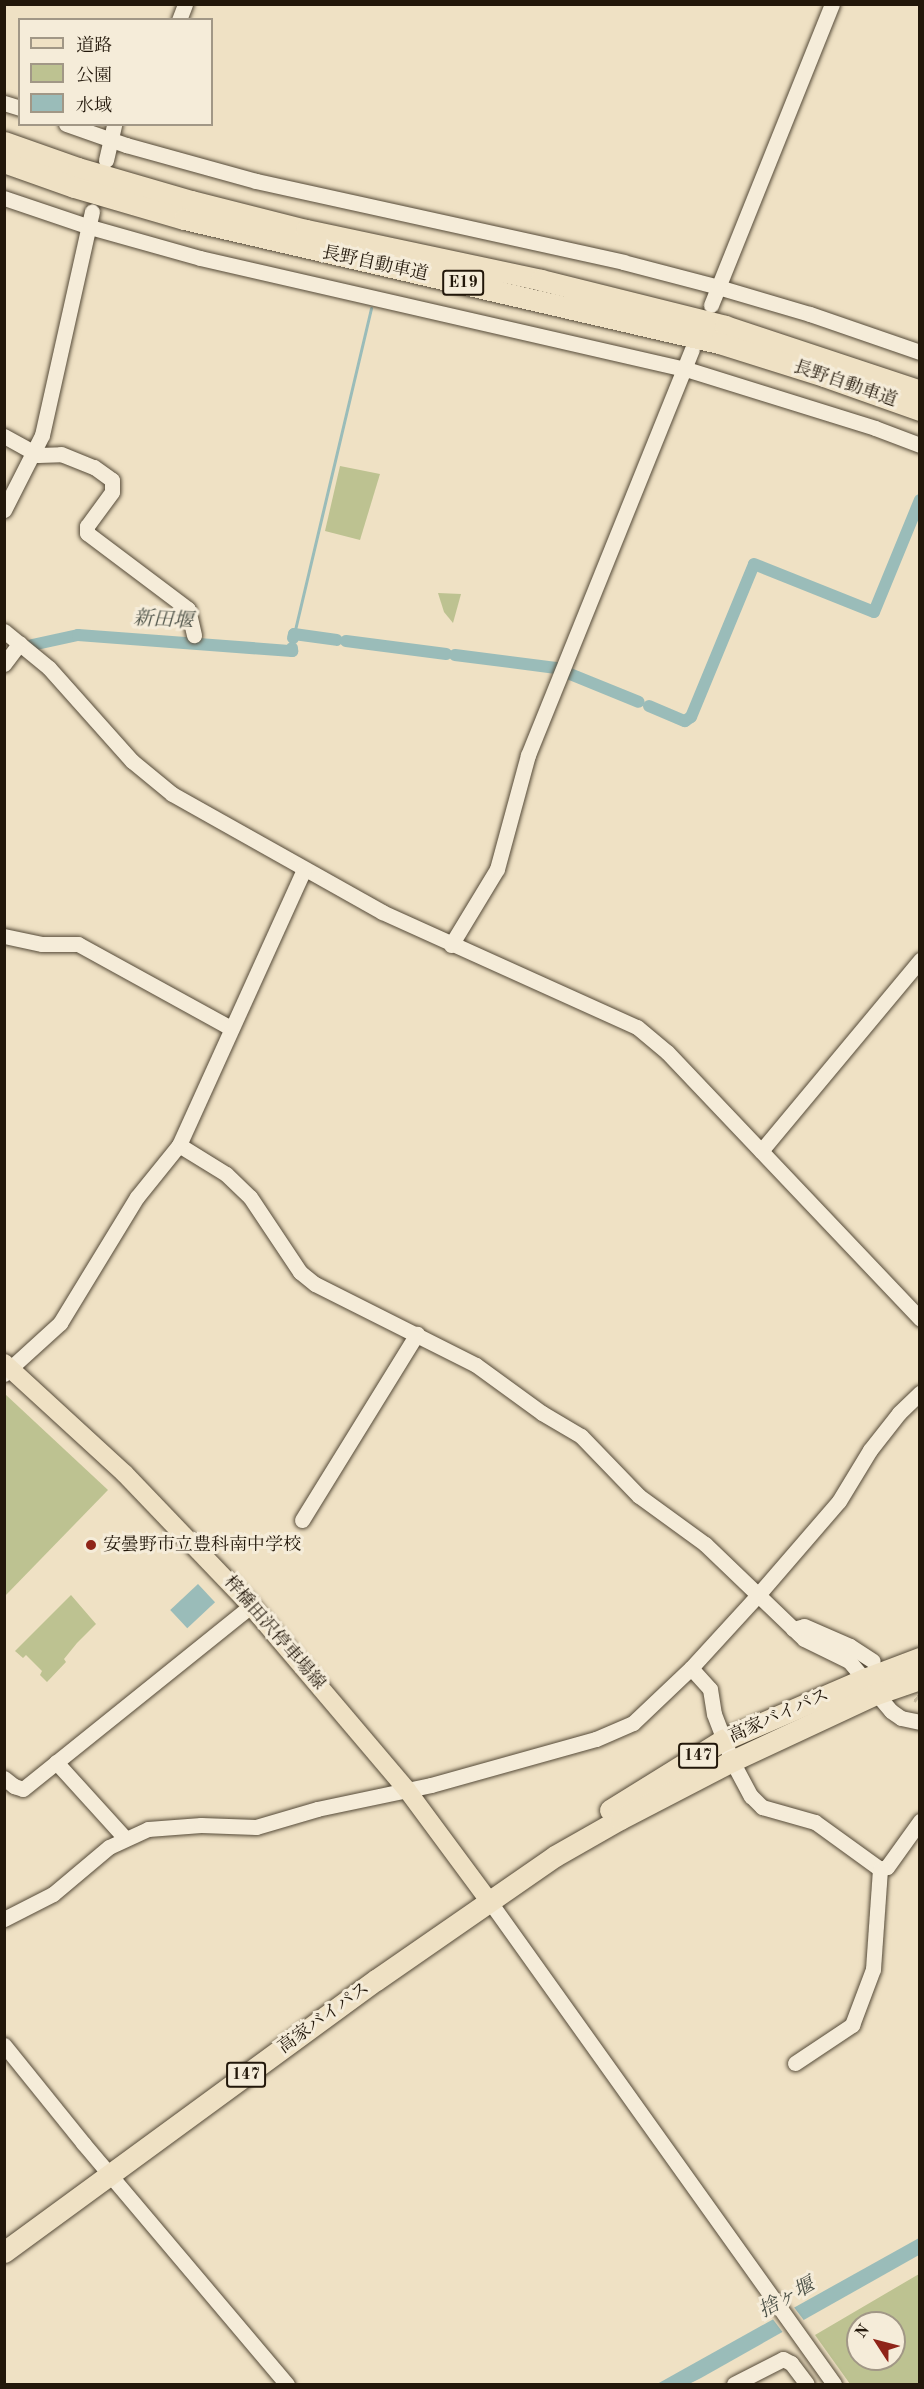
<!DOCTYPE html>
<meta charset="utf-8">
<style>
body{margin:0}
#map{position:relative;width:924px;height:2389px;overflow:hidden;background:#efe1c4;font-family:"Old Standard TT","Noto Serif JP",serif}
div>[style]{position:absolute}
.green>*{inset:0;background:#bdc291}
.water>*{inset:0;background:#9abcb9;transform-origin:0 0}
.pier>*{inset:0;background:#efe1c4}
.stream>*{height:3px;margin:-1.5px;padding:0 1.5px;transform-origin:1.5px;border-radius:1.5px;background:#9abcb9}
.canal>*{height:12px;margin:-6px;padding:0 6px;transform-origin:6px;border-radius:6px;background:#9abcb9}
.minor-tunnel>*{height:15px;margin-top:-7.5px;transform-origin:0;background:repeating-linear-gradient(90deg,#c6b99f 0 15px,transparent 0 23px)}
.roads{filter:drop-shadow(0 0 2px #554a38) drop-shadow(0 0 2px #554a38)}
.minor>*{height:15px;margin:-7.5px;padding:0 7.5px;transform-origin:7.5px;border-radius:7.5px;background:#f5ecd9}
.major>*{height:18px;margin:-9px;padding:0 9px;transform-origin:9px;border-radius:9px;background:#efe1c4}
.highway>*{height:21px;margin:-10.5px;padding:0 10.5px;transform-origin:10.5px;border-radius:10.5px;background:#efe1c4}
.dots>*{width:16px;height:16px;translate:-50% -50%;box-sizing:border-box;border:3px solid #f5ecd9;border-radius:50%}
span{translate:-50% -50%;white-space:nowrap;text-align:center;line-height:1.15;-webkit-text-stroke:6px #f5ecd9;paint-order:stroke}
.shield-label span{padding:2px 4px;background:#f5ecd9;border:2px solid;border-radius:4px;-webkit-text-stroke-width:0}
.shield-label{font-size:16px;color:#22170a;font-weight:700}
.street-label{font-size:18px;color:#22170a}
.poi-label{font-size:18px;color:#22170a}
.left{translate:0 -50%;text-align:left}
.water-label{font-size:20px;color:#4c5147;font-style:italic}
.frame{position:absolute;inset:0;border:6px solid #22170a;pointer-events:none}
.legend{position:absolute;left:18px;top:18px;width:195px;height:108px;box-sizing:border-box;background:#f5ecd9;border:2px solid #a19786;margin:0;padding:8px 10px;list-style:none;font-size:18px;color:#22170a}
.legend li{display:flex;align-items:center;gap:12px;height:30px}
.legend b{width:30px;border:2px solid #a19786}
.north{position:absolute;left:846px;top:2311px;width:60px;height:60px;box-sizing:border-box;background:#f5ecd9;border:2px solid #a19786;border-radius:50%;rotate:306deg;font-size:16px;font-weight:700;line-height:24px;text-align:center;color:#22170a}
.north::after{content:'';display:block;margin:auto;width:21px;height:27px;background:#8f2418;clip-path:polygon(50% 0,100% 100%,50% 72%,0 100%)}
</style>
<div id="map">
<div class="green">
<i style="clip-path:polygon(340px 466px,380px 474px,360px 540px,325px 531px)"></i>
<i style="clip-path:polygon(438px 593px,461px 594px,453px 623px,444px 612px)"></i>
<i style="clip-path:polygon(5px 1394px,108px 1490px,5px 1596px,4px 1395px)"></i>
<i style="clip-path:polygon(71px 1595px,96px 1624px,77px 1643px,64px 1659px,66px 1662px,47px 1682px,40px 1675px,42px 1671px,26px 1655px,23px 1658px,15px 1651px)"></i>
<i style="clip-path:polygon(evenodd,919px 2274px,919px 2384px,850px 2384px,815px 2335px,919px 2274px,858px 2323px,894px 2323px,894px 2359px,858px 2359px,858px 2323px)"></i>
</div>
<div class="water">
<i style="left:198px;top:1584px;width:25px;height:38px;rotate:47deg"></i>
<i style="clip-path:polygon(919px 2238px,919px 2255px,701px 2378px,689px 2384px,657px 2384px)"></i>
</div>
<div class="pier">
<i style="clip-path:polygon(793px 2306px,806px 2323px,784px 2334px,772px 2318px)"></i>
</div>
<div class="stream">
<i style="left:294px;top:634px;width:335px;rotate:-76.7deg"></i>
</div>
<div class="canal">
<i style="left:293px;top:638px;width:4px;rotate:-76deg"></i>
<i style="left:294px;top:634px;width:43px;rotate:7.9deg"></i>
<i style="left:346px;top:641px;width:101px;rotate:7.4deg"></i>
<i style="left:32px;top:645px;width:47px;rotate:-12.3deg"></i>
<i style="left:78px;top:635px;width:215px;rotate:4.3deg"></i>
<i style="left:292px;top:651px;width:3px;rotate:-90deg"></i>
<i style="left:455px;top:655px;width:102px;rotate:7.3deg"></i>
<i style="left:570px;top:674px;width:74px;rotate:22.1deg"></i>
<i style="left:649px;top:706px;width:39px;rotate:23deg"></i>
<i style="left:685px;top:721px;width:7px;rotate:-34deg"></i>
<i style="left:691px;top:717px;width:165px;rotate:-67.6deg"></i>
<i style="left:754px;top:564px;width:129px;rotate:21.8deg"></i>
<i style="left:874px;top:612px;width:121px;rotate:-67.7deg"></i>
</div>
<div class="minor-tunnel">
<i style="left:899px;top:1681px;width:26px;rotate:36deg"></i>
</div>
<div class="roads">
<div class="minor">
<i style="left:179px;top:20px;width:17px;rotate:-69deg"></i>
<i style="left:4px;top:103px;width:17px;rotate:17deg"></i>
<i style="left:66px;top:124px;width:64px;rotate:19.3deg"></i>
<i style="left:126px;top:145px;width:135px;rotate:15.5deg"></i>
<i style="left:256px;top:181px;width:376px;rotate:12.4deg"></i>
<i style="left:623px;top:262px;width:98px;rotate:14.7deg"></i>
<i style="left:718px;top:287px;width:96px;rotate:16.4deg"></i>
<i style="left:810px;top:314px;width:116px;rotate:19.1deg"></i>
<i style="left:106px;top:160px;width:37px;rotate:-77deg"></i>
<i style="left:4px;top:198px;width:91px;rotate:18.6deg"></i>
<i style="left:90px;top:227px;width:114px;rotate:15.7deg"></i>
<i style="left:200px;top:258px;width:499px;rotate:12.9deg"></i>
<i style="left:686px;top:369px;width:198px;rotate:17.3deg"></i>
<i style="left:875px;top:428px;width:48px;rotate:20.7deg"></i>
<i style="left:711px;top:305px;width:324px;rotate:-68.1deg"></i>
<i style="left:4px;top:436px;width:39px;rotate:29deg"></i>
<i style="left:38px;top:455px;width:23px;rotate:-2deg"></i>
<i style="left:61px;top:454px;width:35px;rotate:22deg"></i>
<i style="left:94px;top:467px;width:22px;rotate:36deg"></i>
<i style="left:112px;top:480px;width:12px;rotate:90deg"></i>
<i style="left:112px;top:492px;width:42px;rotate:126.3deg"></i>
<i style="left:87px;top:526px;width:7px;rotate:90deg"></i>
<i style="left:87px;top:533px;width:126px;rotate:37deg"></i>
<i style="left:188px;top:609px;width:27px;rotate:77deg"></i>
<i style="left:4px;top:510px;width:84px;rotate:-63.1deg"></i>
<i style="left:42px;top:435px;width:229px;rotate:-77.4deg"></i>
<i style="left:4px;top:631px;width:58px;rotate:39.4deg"></i>
<i style="left:49px;top:668px;width:125px;rotate:48.3deg"></i>
<i style="left:132px;top:761px;width:52px;rotate:39.5deg"></i>
<i style="left:172px;top:794px;width:241px;rotate:29.3deg"></i>
<i style="left:382px;top:912px;width:280px;rotate:24.3deg"></i>
<i style="left:637px;top:1027px;width:39px;rotate:40deg"></i>
<i style="left:667px;top:1052px;width:368px;rotate:46.5deg"></i>
<i style="left:4px;top:664px;width:26px;rotate:-53deg"></i>
<i style="left:4px;top:936px;width:39px;rotate:12deg"></i>
<i style="left:42px;top:944px;width:36px"></i>
<i style="left:78px;top:944px;width:175px;rotate:28.8deg"></i>
<i style="left:451px;top:945px;width:89px;rotate:-58.8deg"></i>
<i style="left:497px;top:869px;width:118px;rotate:-74.8deg"></i>
<i style="left:528px;top:755px;width:437px;rotate:-68deg"></i>
<i style="left:179px;top:1145px;width:55px;rotate:31.7deg"></i>
<i style="left:226px;top:1174px;width:33px;rotate:44deg"></i>
<i style="left:250px;top:1197px;width:90px;rotate:56.3deg"></i>
<i style="left:300px;top:1272px;width:19px;rotate:39deg"></i>
<i style="left:315px;top:1284px;width:180px;rotate:26.7deg"></i>
<i style="left:476px;top:1365px;width:82px;rotate:36deg"></i>
<i style="left:542px;top:1413px;width:45px;rotate:30.5deg"></i>
<i style="left:581px;top:1436px;width:83px;rotate:46deg"></i>
<i style="left:639px;top:1496px;width:82px;rotate:36deg"></i>
<i style="left:705px;top:1544px;width:137px;rotate:43.8deg"></i>
<i style="left:804px;top:1639px;width:50px;rotate:26.1deg"></i>
<i style="left:849px;top:1661px;width:65px;rotate:50deg"></i>
<i style="left:891px;top:1711px;width:12px;rotate:35deg"></i>
<i style="left:901px;top:1718px;width:19px;rotate:12deg"></i>
<i style="left:761px;top:1151px;width:249px;rotate:-50.2deg"></i>
<i style="left:4px;top:1374px;width:76px;rotate:-42.3deg"></i>
<i style="left:60px;top:1323px;width:148px;rotate:-58.6deg"></i>
<i style="left:137px;top:1197px;width:67px;rotate:-51.1deg"></i>
<i style="left:179px;top:1145px;width:302px;rotate:-65.6deg"></i>
<i style="left:302px;top:1520px;width:219px;rotate:-58.3deg"></i>
<i style="left:793px;top:1629px;width:11px;rotate:-15deg"></i>
<i style="left:804px;top:1626px;width:50px;rotate:23.5deg"></i>
<i style="left:850px;top:1646px;width:27px;rotate:33deg"></i>
<i style="left:691px;top:1668px;width:28px;rotate:48deg"></i>
<i style="left:710px;top:1689px;width:25px;rotate:81deg"></i>
<i style="left:714px;top:1714px;width:50px;rotate:69deg"></i>
<i style="left:732px;top:1761px;width:40px;rotate:62deg"></i>
<i style="left:751px;top:1796px;width:16px;rotate:45deg"></i>
<i style="left:762px;top:1807px;width:55px;rotate:15.8deg"></i>
<i style="left:815px;top:1822px;width:80px;rotate:35.9deg"></i>
<i style="left:880px;top:1869px;width:7px;rotate:-16deg"></i>
<i style="left:887px;top:1867px;width:57px;rotate:-54.3deg"></i>
<i style="left:56px;top:1762px;width:103px;rotate:47.8deg"></i>
<i style="left:4px;top:1778px;width:13px;rotate:39deg"></i>
<i style="left:14px;top:1786px;width:9px;rotate:18deg"></i>
<i style="left:23px;top:1789px;width:292px;rotate:-38.8deg"></i>
<i style="left:490px;top:1902px;width:592px;rotate:54.48deg"></i>
<i style="left:4px;top:1919px;width:55px;rotate:-27deg"></i>
<i style="left:53px;top:1894px;width:73px;rotate:-40deg"></i>
<i style="left:109px;top:1847px;width:43px;rotate:-24.8deg"></i>
<i style="left:148px;top:1829px;width:53px;rotate:-4.3deg"></i>
<i style="left:201px;top:1825px;width:55px;rotate:2.1deg"></i>
<i style="left:256px;top:1827px;width:64px;rotate:-16.4deg"></i>
<i style="left:317px;top:1809px;width:116px;rotate:-11.9deg"></i>
<i style="left:431px;top:1785px;width:171px;rotate:-15.6deg"></i>
<i style="left:596px;top:1739px;width:40px;rotate:-23.4deg"></i>
<i style="left:633px;top:1723px;width:80px;rotate:-43.5deg"></i>
<i style="left:691px;top:1668px;width:98px;rotate:-47.5deg"></i>
<i style="left:757px;top:1596px;width:125px;rotate:-49.2deg"></i>
<i style="left:839px;top:1501px;width:60px;rotate:-58.7deg"></i>
<i style="left:870px;top:1450px;width:47px;rotate:-51.9deg"></i>
<i style="left:899px;top:1413px;width:29px;rotate:-44deg"></i>
<i style="left:4px;top:2045px;width:126px;rotate:51.1deg"></i>
<i style="left:83px;top:2143px;width:316px;rotate:49.8deg"></i>
<i style="left:795px;top:2063px;width:69px;rotate:-33.7deg"></i>
<i style="left:852px;top:2025px;width:60px;rotate:-69.4deg"></i>
<i style="left:873px;top:1969px;width:100px;rotate:-86deg"></i>
<i style="left:734px;top:2384px;width:55px;rotate:-27deg"></i>
<i style="left:783px;top:2359px;width:9px;rotate:27deg"></i>
<i style="left:791px;top:2363px;width:26px;rotate:53deg"></i>
</div>
<div class="major">
<i style="left:4px;top:1363px;width:164px;rotate:42.5deg"></i>
<i style="left:125px;top:1474px;width:182px;rotate:46.3deg"></i>
<i style="left:251px;top:1606px;width:241px;rotate:49.7deg"></i>
<i style="left:407px;top:1790px;width:139px;rotate:53.5deg"></i>
</div>
<div class="highway">
<i style="left:4px;top:142px;width:78px;rotate:19.4deg"></i>
<i style="left:78px;top:168px;width:118px;rotate:16.3deg"></i>
<i style="left:191px;top:201px;width:119px;rotate:14.2deg"></i>
<i style="left:306px;top:230px;width:240px;rotate:12deg"></i>
<i style="left:541px;top:280px;width:190px;rotate:14deg"></i>
<i style="left:725px;top:326px;width:206px;rotate:18.4deg"></i>
<i style="left:4px;top:162px;width:74px;rotate:19.7deg"></i>
<i style="left:74px;top:187px;width:115px;rotate:16.2deg"></i>
<i style="left:184px;top:219px;width:549px;rotate:13.05deg"></i>
<i style="left:719px;top:343px;width:110px;rotate:17.4deg"></i>
<i style="left:824px;top:376px;width:102px;rotate:19.5deg"></i>
<i style="left:610px;top:1810px;width:133px;rotate:-31.8deg"></i>
<i style="left:723px;top:1740px;width:154px;rotate:-23.4deg"></i>
<i style="left:864px;top:1679px;width:60px;rotate:-20.6deg"></i>
<i style="left:4px;top:2252px;width:461px;rotate:-36.2deg"></i>
<i style="left:376px;top:1980px;width:218px;rotate:-34.7deg"></i>
<i style="left:555px;top:1856px;width:75px;rotate:-29.6deg"></i>
<i style="left:620px;top:1819px;width:126px;rotate:-27.4deg"></i>
<i style="left:732px;top:1761px;width:159px;rotate:-25deg"></i>
<i style="left:876px;top:1694px;width:46px;rotate:-18.8deg"></i>
</div>
</div>
<div class="dots">
<i style="left:91px;top:1545px;background:#8f2418"></i>
</div>
<div class="shield-label">
<span style="left:463px;top:283px">E19</span>
<span style="left:698px;top:1756px">147</span>
<span style="left:246px;top:2075px">147</span>
</div>
<div class="street-label">
<span style="left:375px;top:264px;rotate:12deg">長野自動車道</span>
<span style="left:845px;top:384px;rotate:19deg">長野自動車道</span>
<span style="left:274px;top:1633px;rotate:49deg">梓橋田沢停車場線</span>
<span style="left:779px;top:1716px;rotate:-24deg">高家バイパス</span>
<span style="left:324px;top:2018px;rotate:-36deg">高家バイパス</span>
</div>
<div class="poi-label">
<span class="left" style="left:103px;top:1545px">安曇野市立豊科南中学校</span>
</div>
<div class="water-label">
<span style="left:163px;top:621px;rotate:3deg">新田堰</span>
<span style="left:787px;top:2299px;rotate:-29deg">捨ヶ堰</span>
</div>
<div class="frame"></div>
<ul class="legend">
<li><b style="height:8px;background:#efe1c4"></b>道路</li>
<li><b style="height:16px;background:#bdc291"></b>公園</li>
<li><b style="height:16px;background:#9abcb9"></b>水域</li>
</ul>
<div class="north">N</div>
</div>
